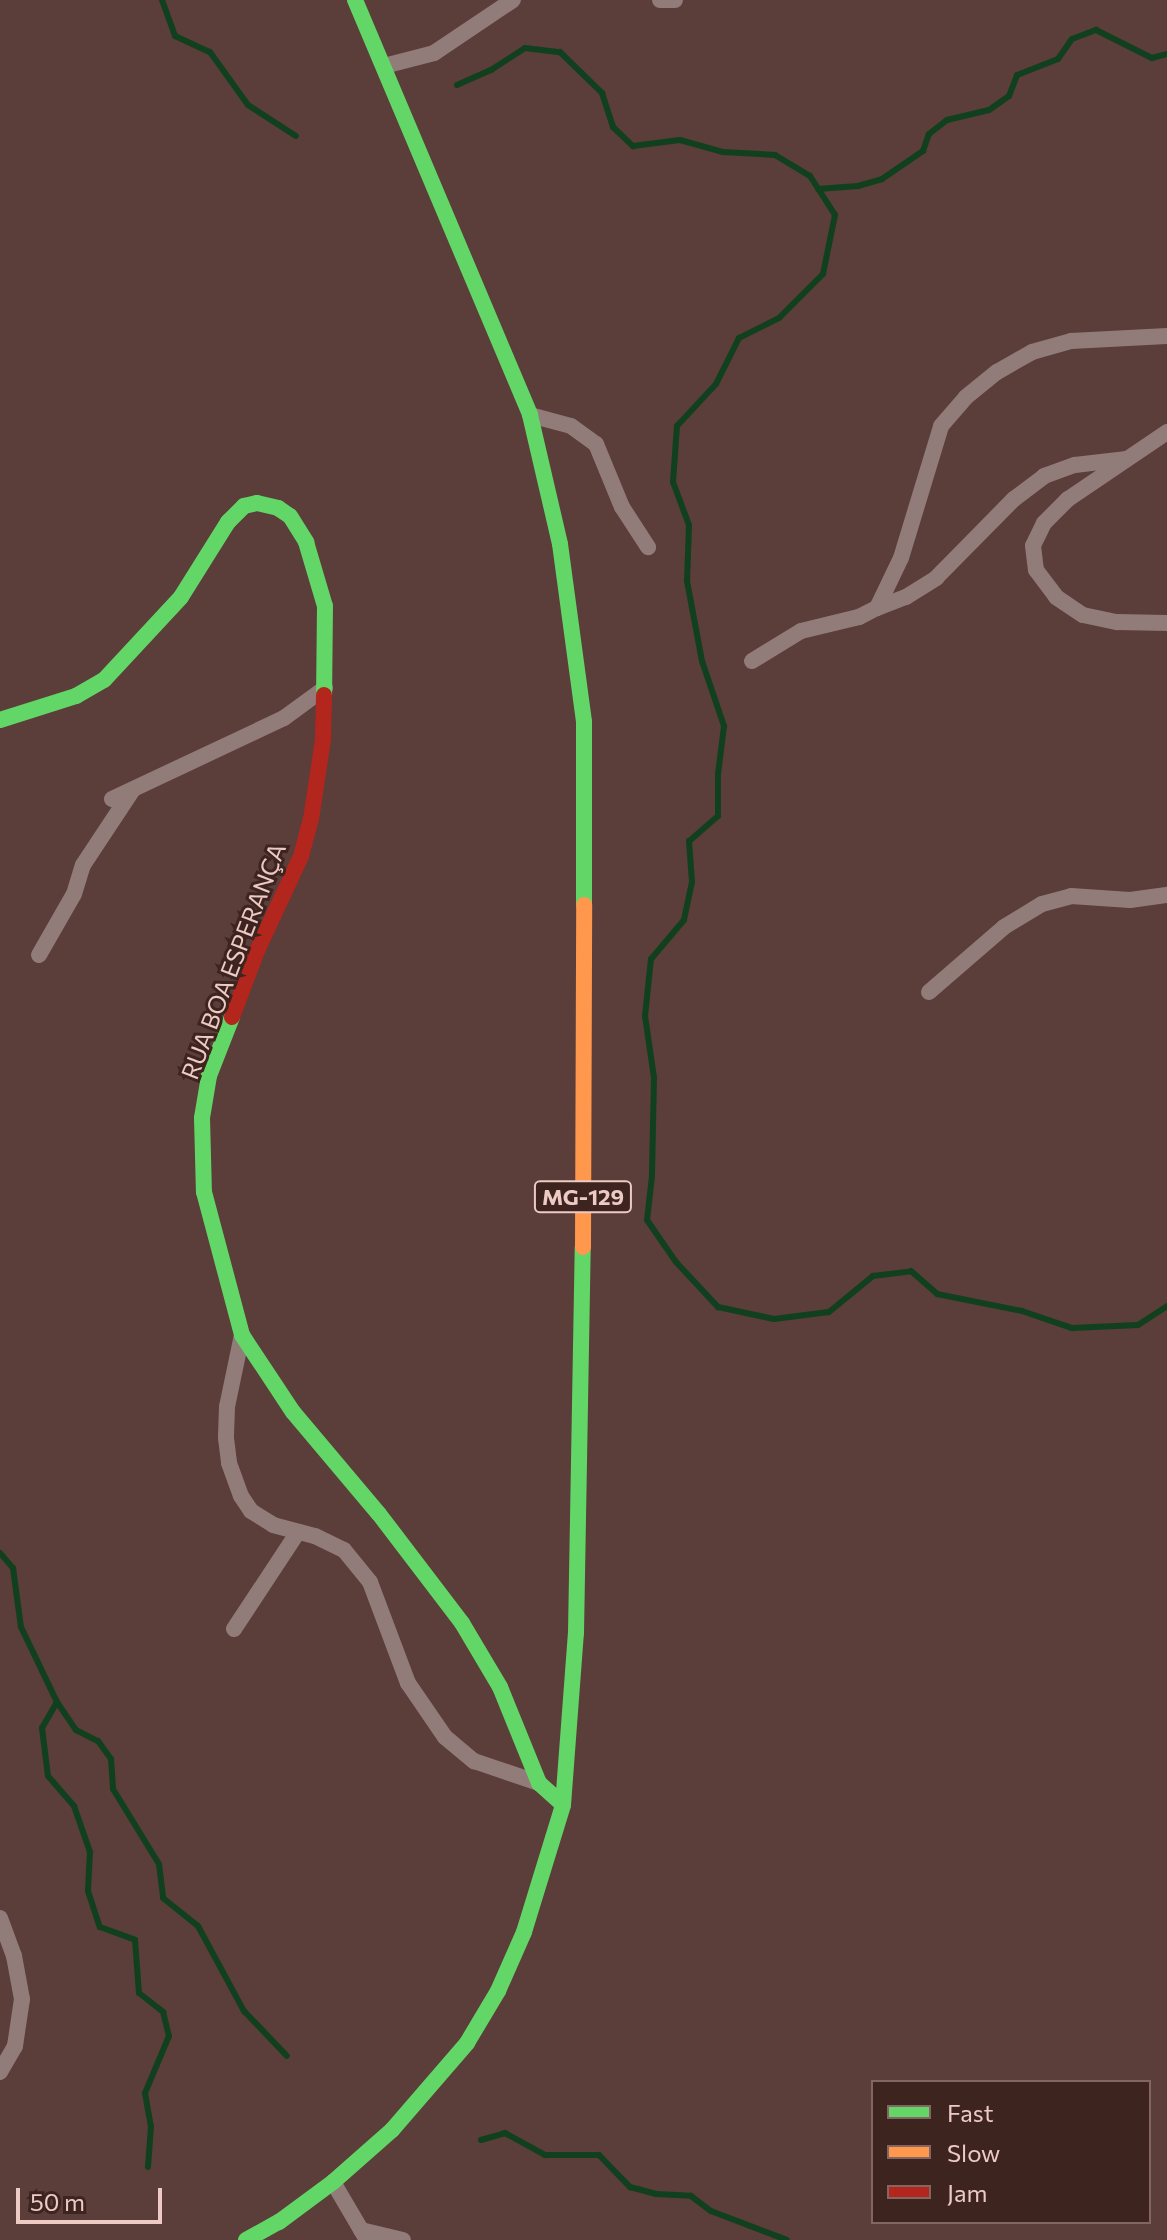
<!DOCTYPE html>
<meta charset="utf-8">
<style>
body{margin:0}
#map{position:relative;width:1167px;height:2240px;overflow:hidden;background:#5b3d39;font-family:Commissioner,sans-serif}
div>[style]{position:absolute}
.stream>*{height:6px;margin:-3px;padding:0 3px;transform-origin:3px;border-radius:3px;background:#11401f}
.street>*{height:16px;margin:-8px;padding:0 8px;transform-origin:8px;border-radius:8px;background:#917c79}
.fast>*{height:16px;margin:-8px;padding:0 8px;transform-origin:8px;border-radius:8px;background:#63d668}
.slow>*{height:16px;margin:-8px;padding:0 8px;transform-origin:8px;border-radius:8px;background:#ff974d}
.jam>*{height:16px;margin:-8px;padding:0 8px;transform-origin:8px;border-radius:8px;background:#b3261e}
span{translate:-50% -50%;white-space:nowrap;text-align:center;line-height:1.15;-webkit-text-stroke:6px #3d241f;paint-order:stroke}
.shield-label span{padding:2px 6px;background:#3d241f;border:2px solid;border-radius:6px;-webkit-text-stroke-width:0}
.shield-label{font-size:22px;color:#edcac4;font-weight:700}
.street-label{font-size:24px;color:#edcac4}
.legend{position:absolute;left:871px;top:2080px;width:280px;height:144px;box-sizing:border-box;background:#3d241f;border:2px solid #836661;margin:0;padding:10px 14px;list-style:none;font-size:24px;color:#edcac4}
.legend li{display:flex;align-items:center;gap:16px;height:40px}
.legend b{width:40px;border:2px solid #836661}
.scale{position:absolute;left:16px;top:2188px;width:146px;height:36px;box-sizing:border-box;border:4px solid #edcac4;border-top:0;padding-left:10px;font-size:24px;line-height:28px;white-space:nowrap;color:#edcac4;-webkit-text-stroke:6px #3d241f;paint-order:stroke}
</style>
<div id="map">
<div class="stream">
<i style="left:162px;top:0;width:38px;rotate:70deg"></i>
<i style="left:175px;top:36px;width:38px;rotate:25deg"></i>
<i style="left:210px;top:52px;width:65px;rotate:54.4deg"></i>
<i style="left:248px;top:105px;width:57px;rotate:32.9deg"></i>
<i style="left:457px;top:85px;width:37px;rotate:-24deg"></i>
<i style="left:491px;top:70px;width:40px;rotate:-32.9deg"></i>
<i style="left:525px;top:48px;width:35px;rotate:7deg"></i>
<i style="left:560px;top:52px;width:59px;rotate:44.3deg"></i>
<i style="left:602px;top:93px;width:36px;rotate:72deg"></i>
<i style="left:613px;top:127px;width:28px;rotate:44deg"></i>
<i style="left:633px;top:146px;width:47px;rotate:-7.3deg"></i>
<i style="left:680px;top:140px;width:45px;rotate:15.6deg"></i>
<i style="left:723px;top:152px;width:52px;rotate:3.3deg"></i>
<i style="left:775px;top:155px;width:41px;rotate:31deg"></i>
<i style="left:810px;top:176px;width:46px;rotate:57.3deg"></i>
<i style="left:835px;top:215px;width:60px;rotate:101.5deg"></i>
<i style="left:823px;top:274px;width:62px;rotate:135deg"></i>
<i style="left:779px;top:318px;width:45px;rotate:153.4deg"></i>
<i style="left:739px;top:338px;width:51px;rotate:116.6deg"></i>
<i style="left:716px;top:384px;width:57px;rotate:132.9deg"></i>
<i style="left:677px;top:426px;width:56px;rotate:94.1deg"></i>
<i style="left:673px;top:482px;width:46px;rotate:69.6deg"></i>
<i style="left:689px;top:525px;width:56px;rotate:92deg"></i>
<i style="left:687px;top:581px;width:81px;rotate:79.4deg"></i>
<i style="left:702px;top:661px;width:69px;rotate:71.3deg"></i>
<i style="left:724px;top:726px;width:48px;rotate:97.1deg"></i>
<i style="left:718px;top:774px;width:42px;rotate:90deg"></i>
<i style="left:718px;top:816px;width:38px;rotate:139deg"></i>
<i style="left:689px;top:841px;width:41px;rotate:85.8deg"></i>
<i style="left:692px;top:882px;width:39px;rotate:102deg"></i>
<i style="left:684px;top:920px;width:51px;rotate:130.2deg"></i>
<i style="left:651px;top:959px;width:57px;rotate:96deg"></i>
<i style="left:645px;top:1016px;width:63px;rotate:81.7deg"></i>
<i style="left:654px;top:1078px;width:98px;rotate:91.2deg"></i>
<i style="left:652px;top:1176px;width:44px;rotate:96.5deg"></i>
<i style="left:647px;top:1220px;width:51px;rotate:55.4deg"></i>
<i style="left:676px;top:1262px;width:62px;rotate:47deg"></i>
<i style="left:718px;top:1307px;width:57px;rotate:12.1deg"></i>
<i style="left:774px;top:1319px;width:55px;rotate:-7.3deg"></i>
<i style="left:829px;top:1312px;width:57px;rotate:-39.3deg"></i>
<i style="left:873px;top:1276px;width:38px;rotate:-7deg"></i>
<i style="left:911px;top:1271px;width:35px;rotate:41deg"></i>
<i style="left:937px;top:1294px;width:87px;rotate:11.3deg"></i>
<i style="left:1022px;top:1311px;width:53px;rotate:18.8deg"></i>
<i style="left:1072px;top:1328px;width:66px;rotate:-2.6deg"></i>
<i style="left:1138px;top:1325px;width:35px;rotate:-33deg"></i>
<i style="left:818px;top:189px;width:40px;rotate:-4.3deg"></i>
<i style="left:858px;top:186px;width:25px;rotate:-16deg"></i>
<i style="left:882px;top:179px;width:50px;rotate:-34.3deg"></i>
<i style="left:923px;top:151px;width:18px;rotate:-71deg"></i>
<i style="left:929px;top:134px;width:23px;rotate:-38deg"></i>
<i style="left:947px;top:120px;width:43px;rotate:-13.4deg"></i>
<i style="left:989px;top:110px;width:24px;rotate:-35deg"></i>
<i style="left:1009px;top:96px;width:22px;rotate:-69deg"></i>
<i style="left:1017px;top:75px;width:44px;rotate:-21.3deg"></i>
<i style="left:1058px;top:59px;width:24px;rotate:-55deg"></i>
<i style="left:1072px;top:39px;width:26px;rotate:-21deg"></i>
<i style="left:1096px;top:30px;width:63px;rotate:26.6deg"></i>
<i style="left:1152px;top:58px;width:16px;rotate:-15deg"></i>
<i style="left:0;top:1553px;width:20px;rotate:49deg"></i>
<i style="left:13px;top:1568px;width:60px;rotate:82.3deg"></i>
<i style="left:21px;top:1627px;width:83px;rotate:64.4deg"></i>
<i style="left:57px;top:1702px;width:30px;rotate:120deg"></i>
<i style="left:42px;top:1728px;width:48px;rotate:82.9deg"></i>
<i style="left:48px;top:1776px;width:40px;rotate:49deg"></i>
<i style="left:74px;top:1806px;width:49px;rotate:70.8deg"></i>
<i style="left:90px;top:1852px;width:39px;rotate:93deg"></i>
<i style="left:88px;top:1891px;width:38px;rotate:72deg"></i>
<i style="left:100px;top:1927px;width:37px;rotate:20deg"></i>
<i style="left:135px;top:1940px;width:53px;rotate:85.7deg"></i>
<i style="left:139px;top:1993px;width:31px;rotate:38deg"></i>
<i style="left:163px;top:2012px;width:25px;rotate:76deg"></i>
<i style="left:169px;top:2036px;width:62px;rotate:112.8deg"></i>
<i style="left:145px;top:2093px;width:34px;rotate:80deg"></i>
<i style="left:151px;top:2126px;width:41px;rotate:94.2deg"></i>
<i style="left:57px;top:1702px;width:34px;rotate:56deg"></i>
<i style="left:76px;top:1730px;width:25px;rotate:27deg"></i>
<i style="left:98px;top:1741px;width:22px;rotate:54deg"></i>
<i style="left:111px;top:1759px;width:30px;rotate:86deg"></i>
<i style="left:113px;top:1789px;width:88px;rotate:58.5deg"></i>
<i style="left:159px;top:1864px;width:34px;rotate:83deg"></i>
<i style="left:163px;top:1898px;width:45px;rotate:38.7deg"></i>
<i style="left:198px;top:1926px;width:97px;rotate:61.6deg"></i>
<i style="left:244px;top:2011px;width:62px;rotate:46.3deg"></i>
<i style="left:481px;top:2140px;width:25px;rotate:-16deg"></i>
<i style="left:505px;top:2133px;width:46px;rotate:28.8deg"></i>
<i style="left:545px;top:2155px;width:54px"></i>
<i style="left:599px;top:2155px;width:45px;rotate:45.9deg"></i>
<i style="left:630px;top:2187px;width:27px;rotate:15deg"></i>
<i style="left:656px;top:2194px;width:35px;rotate:3deg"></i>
<i style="left:691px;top:2196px;width:25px;rotate:37deg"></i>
<i style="left:711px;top:2211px;width:81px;rotate:20.9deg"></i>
</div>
<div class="street">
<i style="left:660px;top:0;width:15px"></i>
<i style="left:384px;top:66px;width:52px;rotate:-14.6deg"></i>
<i style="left:434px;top:53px;width:95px;rotate:-33.9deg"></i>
<i style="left:530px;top:415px;width:42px;rotate:15deg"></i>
<i style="left:571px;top:426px;width:31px;rotate:36deg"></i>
<i style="left:596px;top:444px;width:68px;rotate:67.6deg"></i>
<i style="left:622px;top:507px;width:48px;rotate:57deg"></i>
<i style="left:1167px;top:432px;width:120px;rotate:145.9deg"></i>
<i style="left:1068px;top:499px;width:34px;rotate:135deg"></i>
<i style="left:1044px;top:523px;width:25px;rotate:116deg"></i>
<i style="left:1033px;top:546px;width:24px;rotate:83deg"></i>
<i style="left:1036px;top:570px;width:34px;rotate:53deg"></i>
<i style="left:1056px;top:597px;width:32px;rotate:34deg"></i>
<i style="left:1083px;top:615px;width:35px;rotate:12deg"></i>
<i style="left:1117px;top:622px;width:50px;rotate:1.1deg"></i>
<i style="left:877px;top:608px;width:31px;rotate:-21deg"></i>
<i style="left:906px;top:597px;width:36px;rotate:-32deg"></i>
<i style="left:936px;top:578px;width:111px;rotate:-45.4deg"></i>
<i style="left:1014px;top:499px;width:38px;rotate:-37deg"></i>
<i style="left:1044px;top:476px;width:33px;rotate:-20deg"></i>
<i style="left:1075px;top:465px;width:50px;rotate:-6.8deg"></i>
<i style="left:752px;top:661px;width:57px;rotate:-31.5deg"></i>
<i style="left:801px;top:631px;width:60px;rotate:-13.6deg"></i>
<i style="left:859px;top:617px;width:20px;rotate:-27deg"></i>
<i style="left:877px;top:608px;width:55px;rotate:-64.4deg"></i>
<i style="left:901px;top:558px;width:138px;rotate:-73.1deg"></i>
<i style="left:941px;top:426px;width:38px;rotate:-49deg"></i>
<i style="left:966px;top:397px;width:40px;rotate:-39deg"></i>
<i style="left:997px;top:372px;width:40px;rotate:-29.7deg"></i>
<i style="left:1032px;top:352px;width:41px;rotate:-15.8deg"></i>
<i style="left:1071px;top:341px;width:96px;rotate:-3deg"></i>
<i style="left:112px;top:799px;width:190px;rotate:-25.2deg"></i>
<i style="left:284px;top:718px;width:51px;rotate:-36.2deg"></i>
<i style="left:39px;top:955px;width:70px;rotate:-60.2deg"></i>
<i style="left:74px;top:894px;width:30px;rotate:-73deg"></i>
<i style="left:83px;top:865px;width:89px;rotate:-56.5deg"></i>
<i style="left:929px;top:992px;width:99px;rotate:-40.9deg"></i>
<i style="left:1004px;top:927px;width:44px;rotate:-31.2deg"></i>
<i style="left:1042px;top:904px;width:30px;rotate:-15deg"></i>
<i style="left:1071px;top:896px;width:59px;rotate:3.9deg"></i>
<i style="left:1130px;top:900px;width:37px;rotate:-8deg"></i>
<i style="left:242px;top:1335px;width:74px;rotate:101.8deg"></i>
<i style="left:227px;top:1407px;width:31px;rotate:92deg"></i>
<i style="left:226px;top:1438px;width:25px;rotate:83deg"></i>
<i style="left:229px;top:1463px;width:35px;rotate:70deg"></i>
<i style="left:241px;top:1496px;width:18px;rotate:56deg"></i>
<i style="left:251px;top:1511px;width:26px;rotate:32deg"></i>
<i style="left:273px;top:1525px;width:43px;rotate:14.7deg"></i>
<i style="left:315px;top:1536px;width:32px;rotate:26deg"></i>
<i style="left:344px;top:1550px;width:41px;rotate:50.9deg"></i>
<i style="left:370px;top:1582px;width:108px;rotate:69.4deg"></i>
<i style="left:408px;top:1683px;width:65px;rotate:55.6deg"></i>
<i style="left:445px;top:1737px;width:38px;rotate:40deg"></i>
<i style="left:474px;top:1761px;width:69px;rotate:18.7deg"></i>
<i style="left:234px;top:1629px;width:116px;rotate:-56.6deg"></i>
<i style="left:0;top:1918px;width:40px;rotate:69.8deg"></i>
<i style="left:14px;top:1956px;width:44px;rotate:79.5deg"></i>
<i style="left:22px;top:1999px;width:48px;rotate:98.5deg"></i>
<i style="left:15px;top:2046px;width:30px;rotate:120deg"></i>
<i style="left:333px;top:2182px;width:67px;rotate:59.6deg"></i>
<i style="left:361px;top:2230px;width:43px;rotate:13.4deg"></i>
</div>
<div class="fast">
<i style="left:355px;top:0;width:450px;rotate:67.1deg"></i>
<i style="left:530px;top:415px;width:132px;rotate:76.9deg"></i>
<i style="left:560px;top:544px;width:180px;rotate:82.3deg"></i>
<i style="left:584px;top:722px;width:183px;rotate:90deg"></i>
<i style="left:0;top:720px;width:80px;rotate:-17.5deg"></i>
<i style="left:76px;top:696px;width:32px;rotate:-30deg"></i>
<i style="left:104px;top:680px;width:113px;rotate:-47.1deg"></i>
<i style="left:181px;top:597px;width:89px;rotate:-57.9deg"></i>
<i style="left:228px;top:522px;width:23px;rotate:-45deg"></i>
<i style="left:244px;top:506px;width:13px;rotate:-13deg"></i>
<i style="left:257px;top:503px;width:22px;rotate:13deg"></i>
<i style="left:278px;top:508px;width:14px;rotate:34deg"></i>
<i style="left:290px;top:516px;width:31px;rotate:58deg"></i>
<i style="left:306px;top:542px;width:67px;rotate:73.5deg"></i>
<i style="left:325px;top:606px;width:89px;rotate:90.6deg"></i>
<i style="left:232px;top:1017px;width:63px;rotate:111.3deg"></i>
<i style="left:209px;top:1076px;width:43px;rotate:99.5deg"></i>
<i style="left:202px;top:1118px;width:74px;rotate:88.5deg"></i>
<i style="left:204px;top:1192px;width:148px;rotate:75.1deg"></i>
<i style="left:242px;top:1335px;width:92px;rotate:56.5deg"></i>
<i style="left:293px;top:1412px;width:133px;rotate:49.9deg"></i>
<i style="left:379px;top:1514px;width:137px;rotate:52.7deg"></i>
<i style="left:462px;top:1623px;width:74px;rotate:59.3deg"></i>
<i style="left:500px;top:1687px;width:104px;rotate:67.9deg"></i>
<i style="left:539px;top:1783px;width:31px;rotate:42deg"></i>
<i style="left:246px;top:2240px;width:38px;rotate:-29deg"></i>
<i style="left:279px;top:2222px;width:67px;rotate:-36.5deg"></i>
<i style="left:333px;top:2182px;width:79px;rotate:-41.4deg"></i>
<i style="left:392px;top:2130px;width:115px;rotate:-49.2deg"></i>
<i style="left:467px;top:2043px;width:61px;rotate:-59.2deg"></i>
<i style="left:498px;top:1991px;width:64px;rotate:-66.2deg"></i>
<i style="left:524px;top:1932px;width:133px;rotate:-72.9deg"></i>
<i style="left:563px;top:1805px;width:172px;rotate:-85.7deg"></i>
<i style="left:576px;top:1633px;width:386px;rotate:-89deg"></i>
</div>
<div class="slow">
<i style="left:583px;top:1247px;width:342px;rotate:-89.8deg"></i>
</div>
<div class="jam">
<i style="left:232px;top:1017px;width:71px;rotate:-69.3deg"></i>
<i style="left:257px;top:951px;width:105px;rotate:-65.1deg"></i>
<i style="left:301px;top:856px;width:38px;rotate:-75deg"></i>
<i style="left:311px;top:819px;width:80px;rotate:-81.4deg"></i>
<i style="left:323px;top:740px;width:45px;rotate:-88.7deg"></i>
</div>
<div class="shield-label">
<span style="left:583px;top:1197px">MG-129</span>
</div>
<div class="street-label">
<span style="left:233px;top:961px;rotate:-69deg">RUA BOA ESPERANÇA</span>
</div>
<ul class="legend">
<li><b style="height:10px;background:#63d668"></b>Fast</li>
<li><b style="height:10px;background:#ff974d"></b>Slow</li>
<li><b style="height:10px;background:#b3261e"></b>Jam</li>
</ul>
<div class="scale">50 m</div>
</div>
